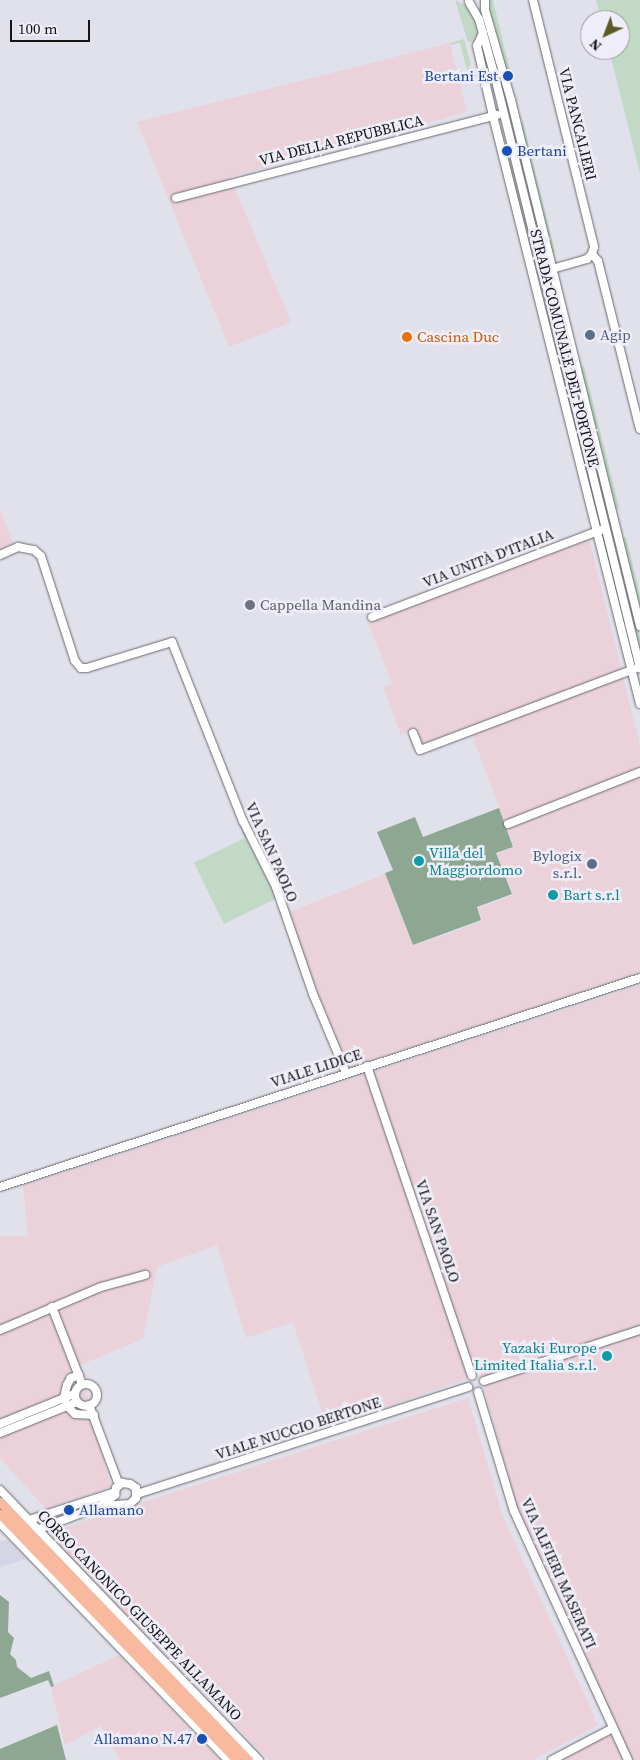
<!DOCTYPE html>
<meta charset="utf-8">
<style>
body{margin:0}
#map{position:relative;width:640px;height:1760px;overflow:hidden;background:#e1e1eb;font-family:"Source Serif 4",serif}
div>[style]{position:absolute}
.built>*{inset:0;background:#d5d5e5}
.industrial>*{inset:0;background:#ead1da}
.green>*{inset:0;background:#c1d9c5;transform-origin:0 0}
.forest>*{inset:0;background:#8ea793}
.stream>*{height:2px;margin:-1px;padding:0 1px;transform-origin:1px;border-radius:1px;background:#a9b8d2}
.roads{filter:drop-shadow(0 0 1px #686870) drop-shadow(0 0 1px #686870)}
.minor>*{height:8px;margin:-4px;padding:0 4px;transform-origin:4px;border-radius:4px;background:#fff}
.minor>.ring{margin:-4px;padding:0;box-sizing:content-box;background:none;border:8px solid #fff;border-radius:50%}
.major>*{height:9px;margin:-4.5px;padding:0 4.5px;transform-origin:4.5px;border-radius:4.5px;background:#f8b99f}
.dots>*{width:14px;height:14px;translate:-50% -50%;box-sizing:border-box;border:2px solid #efeef8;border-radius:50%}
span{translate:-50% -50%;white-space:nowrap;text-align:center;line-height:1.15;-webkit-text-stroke:5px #efeef8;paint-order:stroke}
.transit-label{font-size:15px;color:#164399}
.right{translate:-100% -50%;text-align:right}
.left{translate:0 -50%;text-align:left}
.street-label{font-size:15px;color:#151518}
.service-label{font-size:15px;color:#4e5e75}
.food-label{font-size:15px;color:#c56008}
.worship-label{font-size:15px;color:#5b616d}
.culture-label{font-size:15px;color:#0d838f}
.north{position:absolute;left:580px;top:10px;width:50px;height:50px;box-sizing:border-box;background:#efeef8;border:1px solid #98979e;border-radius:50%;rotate:223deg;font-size:14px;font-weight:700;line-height:20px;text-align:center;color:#151518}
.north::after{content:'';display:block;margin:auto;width:18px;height:22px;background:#5c5925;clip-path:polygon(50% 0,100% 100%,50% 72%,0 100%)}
.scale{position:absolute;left:10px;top:20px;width:80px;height:22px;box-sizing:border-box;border:2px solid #151518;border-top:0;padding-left:6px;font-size:15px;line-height:18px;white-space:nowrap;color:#151518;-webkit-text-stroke:4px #efeef8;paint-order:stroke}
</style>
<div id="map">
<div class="built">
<i style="clip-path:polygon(8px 1540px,27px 1559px,0 1567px,0 1541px)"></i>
</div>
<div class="industrial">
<i style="clip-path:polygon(450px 43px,467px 112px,230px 177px,291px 322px,229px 347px,137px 122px)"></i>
<i style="clip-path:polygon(0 509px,14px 545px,0 551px)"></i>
<i style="clip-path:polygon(589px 538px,640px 746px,640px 973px,347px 1068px,287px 913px,385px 874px,413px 946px,482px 921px,478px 908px,513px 895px,497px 854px,514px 847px,472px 735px,419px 755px,409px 732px,401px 735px,383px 687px,392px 683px,368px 623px)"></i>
<i style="clip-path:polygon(640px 985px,640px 1760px,560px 1760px,618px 1729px,515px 1502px,480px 1374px,327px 1428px,293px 1322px,246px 1338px,217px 1245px,157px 1267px,143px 1339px,80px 1365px,111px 1487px,46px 1509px,0 1458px,0 1236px,28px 1236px,23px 1186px)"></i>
<i style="clip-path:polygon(468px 1398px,503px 1517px,598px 1725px,533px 1760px,269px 1760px,54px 1541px,52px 1537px,56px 1530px)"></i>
<i style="clip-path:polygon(119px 1655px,220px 1760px,120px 1760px,101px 1726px,65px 1745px,51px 1687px)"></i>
</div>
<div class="green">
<i style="clip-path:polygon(455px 0,468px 7px,475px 17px,480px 32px,477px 40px,468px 42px)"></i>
<i style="clip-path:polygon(488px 0,493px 0,511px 74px,506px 75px,488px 12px)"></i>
<i style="clip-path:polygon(596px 0,640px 0,640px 174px,609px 50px,620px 50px,620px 20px,601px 20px)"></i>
<i style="clip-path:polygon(464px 39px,471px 65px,467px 70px,460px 43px,450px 45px,450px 43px)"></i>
<i style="clip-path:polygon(523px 122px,555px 252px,551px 253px,518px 123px)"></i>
<i style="clip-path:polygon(507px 152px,513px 167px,535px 257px,531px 258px)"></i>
<i style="clip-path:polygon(538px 286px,552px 324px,600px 514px,595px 515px)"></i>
<i style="clip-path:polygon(554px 308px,564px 329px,608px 512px,605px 513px)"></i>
<i style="left:584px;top:366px;width:147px;height:8px;rotate:76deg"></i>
<i style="clip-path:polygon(626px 537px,640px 594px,640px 610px,622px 538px)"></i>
<i style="clip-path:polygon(624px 587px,633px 607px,640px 637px,640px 653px)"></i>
<i style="left:247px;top:837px;width:68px;height:59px;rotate:64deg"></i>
</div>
<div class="forest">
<i style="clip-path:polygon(499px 808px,513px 847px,496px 853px,512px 894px,477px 907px,481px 920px,413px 945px,385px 873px,393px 870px,377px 832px,415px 817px,423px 837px)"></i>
<i style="clip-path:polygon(0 1595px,9px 1602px,8px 1632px,14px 1638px,10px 1654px,16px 1660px,17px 1667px,31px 1678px,49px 1671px,54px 1686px,51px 1687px,48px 1680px,0 1698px)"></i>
<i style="clip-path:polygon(57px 1725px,66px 1760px,0 1760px,0 1749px)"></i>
</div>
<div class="stream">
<i style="left:240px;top:823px;width:15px;rotate:67deg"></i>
</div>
<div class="roads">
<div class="minor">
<i style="left:485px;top:0;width:10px;rotate:90deg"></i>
<i style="left:485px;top:10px;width:94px;rotate:73.9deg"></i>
<i style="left:511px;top:100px;width:542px;rotate:76.22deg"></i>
<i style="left:533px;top:0;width:254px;rotate:76.1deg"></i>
<i style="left:594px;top:247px;width:7px;rotate:106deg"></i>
<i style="left:592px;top:254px;width:7px;rotate:135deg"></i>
<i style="left:587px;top:259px;width:40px;rotate:164deg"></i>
<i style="left:469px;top:2px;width:20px;rotate:60deg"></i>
<i style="left:479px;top:19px;width:60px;rotate:74.6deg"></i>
<i style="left:495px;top:77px;width:609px;rotate:76.21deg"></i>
<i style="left:483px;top:33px;width:14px;rotate:115deg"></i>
<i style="left:477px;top:46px;width:72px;rotate:77.1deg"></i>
<i style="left:493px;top:116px;width:606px;rotate:75.96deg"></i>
<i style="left:176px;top:198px;width:332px;rotate:-14.5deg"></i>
<i style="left:592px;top:254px;width:9px;rotate:49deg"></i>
<i style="left:598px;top:261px;width:173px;rotate:76deg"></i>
<i style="left:0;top:555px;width:20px;rotate:-24deg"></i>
<i style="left:18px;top:547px;width:16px;rotate:11deg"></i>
<i style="left:34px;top:550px;width:9px;rotate:41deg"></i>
<i style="left:41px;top:556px;width:110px;rotate:72.1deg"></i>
<i style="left:75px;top:661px;width:9px;rotate:49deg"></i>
<i style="left:81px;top:668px;width:6px"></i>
<i style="left:87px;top:668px;width:89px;rotate:-17deg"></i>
<i style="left:172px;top:642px;width:193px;rotate:68.4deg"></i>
<i style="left:243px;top:821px;width:74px;rotate:63.4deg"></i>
<i style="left:276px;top:887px;width:113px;rotate:70.9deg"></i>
<i style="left:313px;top:994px;width:86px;rotate:67.3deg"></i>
<i style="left:372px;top:617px;width:245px;rotate:-20.8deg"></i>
<i style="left:413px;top:733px;width:18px;rotate:68deg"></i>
<i style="left:420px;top:750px;width:229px;rotate:-20.7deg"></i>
<i style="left:508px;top:824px;width:142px;rotate:-21.5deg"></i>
<i style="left:367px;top:1066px;width:327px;rotate:71.3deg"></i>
<i style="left:0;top:1187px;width:673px;rotate:-18.09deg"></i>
<i style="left:52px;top:1307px;width:83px;rotate:68.7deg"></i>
<i style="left:0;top:1330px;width:110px;rotate:-23.1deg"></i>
<i style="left:101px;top:1287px;width:46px;rotate:-15.3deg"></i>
<i style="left:79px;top:1375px;width:9px;rotate:159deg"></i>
<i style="left:71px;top:1378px;width:8px;rotate:120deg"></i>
<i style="left:67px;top:1385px;width:13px;rotate:103deg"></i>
<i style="left:64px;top:1398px;width:9px;rotate:69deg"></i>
<i style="left:67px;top:1406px;width:11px;rotate:45deg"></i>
<i style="left:75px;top:1414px;width:19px;rotate:3deg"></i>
<i style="left:484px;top:1381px;width:164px;rotate:-18.1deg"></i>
<i class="ring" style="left:75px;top:1384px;width:14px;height:14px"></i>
<i style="left:478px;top:1392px;width:124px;rotate:73.2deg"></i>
<i style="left:514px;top:1511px;width:274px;rotate:65.4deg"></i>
<i style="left:89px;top:1405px;width:85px;rotate:69.4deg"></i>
<i style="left:0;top:1424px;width:80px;rotate:-22.1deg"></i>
<i style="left:0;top:1433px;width:83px;rotate:-21.9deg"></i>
<i style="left:0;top:1490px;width:374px;rotate:46.2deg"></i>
<i style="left:137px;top:1494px;width:348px;rotate:-17.9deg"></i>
<i style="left:29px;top:1520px;width:90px;rotate:-18deg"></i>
<i style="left:0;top:1523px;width:329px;rotate:46.1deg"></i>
<i style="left:34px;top:1531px;width:71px;rotate:-20.7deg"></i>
<i style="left:100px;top:1506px;width:19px;rotate:-36deg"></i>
<i style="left:115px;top:1495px;width:7px;rotate:-82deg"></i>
<i style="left:116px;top:1488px;width:8px;rotate:-40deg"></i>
<i style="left:122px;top:1483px;width:8px;rotate:7deg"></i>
<i style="left:130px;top:1484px;width:7px;rotate:34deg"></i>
<i style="left:136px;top:1488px;width:10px;rotate:90deg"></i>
<i style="left:136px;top:1498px;width:8px;rotate:135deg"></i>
<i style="left:130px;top:1504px;width:30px;rotate:176deg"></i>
<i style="left:552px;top:1760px;width:69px;rotate:-27.7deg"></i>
</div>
<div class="major">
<i style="left:0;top:1502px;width:358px;rotate:46.1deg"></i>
<i style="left:0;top:1514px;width:342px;rotate:46.1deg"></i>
</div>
</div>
<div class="dots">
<i style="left:508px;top:76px;background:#1a4fb4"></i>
<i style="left:507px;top:151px;background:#1a4fb4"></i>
<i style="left:590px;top:335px;background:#5c6f8a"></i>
<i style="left:407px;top:337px;background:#e8710a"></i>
<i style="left:250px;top:605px;background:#6b7280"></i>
<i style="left:419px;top:861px;background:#0f9aa8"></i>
<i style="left:592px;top:864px;background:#5c6f8a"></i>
<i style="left:553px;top:895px;background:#0f9aa8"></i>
<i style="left:607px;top:1356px;background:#0f9aa8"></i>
<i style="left:69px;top:1510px;background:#1a4fb4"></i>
<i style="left:202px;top:1739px;background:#1a4fb4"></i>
</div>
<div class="transit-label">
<span class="right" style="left:498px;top:76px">Bertani Est</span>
<span class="left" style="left:517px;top:151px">Bertani</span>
<span class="left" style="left:79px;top:1510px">Allamano</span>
<span class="right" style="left:192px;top:1739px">Allamano N.47</span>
</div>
<div class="street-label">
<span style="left:578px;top:124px;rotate:76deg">VIA PANCALIERI</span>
<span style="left:341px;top:140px;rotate:-14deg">VIA DELLA REPUBBLICA</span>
<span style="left:565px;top:348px;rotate:76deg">STRADA COMUNALE DEL PORTONE</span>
<span style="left:488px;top:558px;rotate:-21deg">VIA UNITÀ D'ITALIA</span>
<span style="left:272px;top:852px;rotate:66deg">VIA SAN PAOLO</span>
<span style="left:316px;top:1068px;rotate:-18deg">VIALE LIDICE</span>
<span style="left:438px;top:1231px;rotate:71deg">VIA SAN PAOLO</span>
<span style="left:298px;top:1428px;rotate:-18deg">VIALE NUCCIO BERTONE</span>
<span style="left:559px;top:1573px;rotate:66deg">VIA ALFIERI MASERATI</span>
<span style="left:140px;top:1615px;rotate:46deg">CORSO CANONICO GIUSEPPE ALLAMANO</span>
</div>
<div class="service-label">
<span class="left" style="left:600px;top:335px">Agip</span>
<span class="right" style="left:582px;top:864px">Bylogix<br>s.r.l.</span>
</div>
<div class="food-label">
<span class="left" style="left:417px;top:337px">Cascina Duc</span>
</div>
<div class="worship-label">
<span class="left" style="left:260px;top:605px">Cappella Mandina</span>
</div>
<div class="culture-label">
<span class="left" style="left:429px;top:861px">Villa del<br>Maggiordomo</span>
<span class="left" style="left:563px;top:895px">Bart s.r.l</span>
<span class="right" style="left:597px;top:1356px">Yazaki Europe<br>Limited Italia s.r.l.</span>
</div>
<div class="north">N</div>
<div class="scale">100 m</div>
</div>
